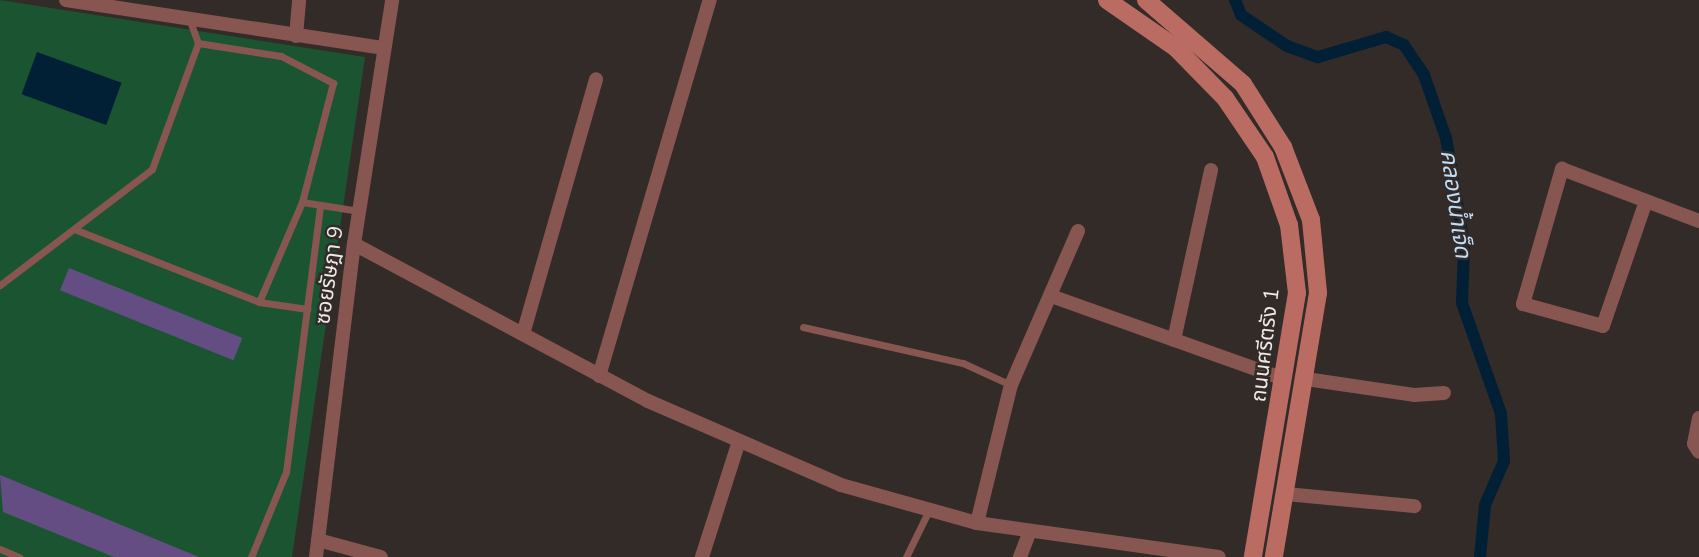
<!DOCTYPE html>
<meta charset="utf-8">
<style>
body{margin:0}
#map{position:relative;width:1699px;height:557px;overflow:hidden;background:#332b28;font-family:"Nunito Sans","Noto Sans Thai",sans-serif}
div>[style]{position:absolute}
.green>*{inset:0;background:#1b5430}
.water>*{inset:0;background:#022035;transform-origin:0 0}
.canal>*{height:12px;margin:-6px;padding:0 6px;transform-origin:6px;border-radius:6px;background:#022035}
.building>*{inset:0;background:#644d83;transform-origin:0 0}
.lane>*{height:7px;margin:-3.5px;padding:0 3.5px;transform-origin:3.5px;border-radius:3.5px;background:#885650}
.street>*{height:14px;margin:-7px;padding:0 7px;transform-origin:7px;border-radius:7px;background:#885650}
.secondary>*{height:18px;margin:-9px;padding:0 9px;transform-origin:9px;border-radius:9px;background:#ba6c63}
span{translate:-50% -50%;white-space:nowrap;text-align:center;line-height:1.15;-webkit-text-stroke:5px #332b28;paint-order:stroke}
.street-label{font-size:21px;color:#efe9e7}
.water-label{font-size:23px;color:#bfddf6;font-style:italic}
</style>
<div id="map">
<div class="green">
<i style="clip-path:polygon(0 0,365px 57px,292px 557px,0 557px)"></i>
</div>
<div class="water">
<i style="left:37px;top:52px;width:90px;height:45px;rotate:20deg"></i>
</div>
<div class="canal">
<i style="left:1235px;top:0;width:16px;rotate:68deg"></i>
<i style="left:1241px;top:15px;width:55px;rotate:34deg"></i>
<i style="left:1287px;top:46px;width:33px;rotate:20deg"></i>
<i style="left:1318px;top:57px;width:71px;rotate:-16.4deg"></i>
<i style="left:1386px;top:37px;width:20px;rotate:24deg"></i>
<i style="left:1404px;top:45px;width:36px;rotate:56deg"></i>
<i style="left:1424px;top:75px;width:67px;rotate:70.8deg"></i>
<i style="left:1446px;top:138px;width:58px;rotate:80deg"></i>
<i style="left:1456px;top:195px;width:52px;rotate:81.1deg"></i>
<i style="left:1464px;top:246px;width:57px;rotate:92deg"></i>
<i style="left:1462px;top:303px;width:118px;rotate:70.6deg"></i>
<i style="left:1501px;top:414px;width:47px;rotate:86.3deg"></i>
<i style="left:1504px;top:461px;width:48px;rotate:113.4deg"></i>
<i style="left:1485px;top:505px;width:52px;rotate:95.5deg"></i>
</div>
<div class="building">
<i style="left:69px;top:268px;width:187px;height:24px;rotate:22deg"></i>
<i style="clip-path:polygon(0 475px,199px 557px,114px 557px,3px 512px)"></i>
</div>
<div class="lane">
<i style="left:198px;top:43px;width:84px;rotate:8.9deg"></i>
<i style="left:281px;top:56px;width:59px;rotate:27.4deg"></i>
<i style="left:333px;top:83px;width:123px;rotate:104.6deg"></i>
<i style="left:302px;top:202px;width:109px;rotate:113.3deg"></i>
<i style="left:302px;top:202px;width:58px;rotate:9deg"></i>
<i style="left:74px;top:229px;width:199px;rotate:21.5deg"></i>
<i style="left:259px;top:302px;width:49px;rotate:8.3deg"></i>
<i style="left:0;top:285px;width:191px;rotate:-37.3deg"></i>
<i style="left:152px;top:169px;width:134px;rotate:-69.9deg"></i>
<i style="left:198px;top:43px;width:27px;rotate:-110deg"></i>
<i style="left:803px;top:327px;width:164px;rotate:12.7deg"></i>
<i style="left:963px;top:363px;width:53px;rotate:24.6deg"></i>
<i style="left:0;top:549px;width:21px;rotate:23deg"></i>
<i style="left:251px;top:557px;width:92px;rotate:-67.6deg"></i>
<i style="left:286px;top:472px;width:269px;rotate:-82.7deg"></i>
<i style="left:906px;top:557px;width:50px;rotate:-63.9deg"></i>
</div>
<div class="street">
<i style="left:66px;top:0;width:320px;rotate:8.6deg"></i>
<i style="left:296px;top:36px;width:36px;rotate:-85deg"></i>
<i style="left:1646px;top:201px;width:132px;rotate:109deg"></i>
<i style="left:1603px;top:326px;width:83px;rotate:-164.6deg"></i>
<i style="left:1523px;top:304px;width:141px;rotate:-73.9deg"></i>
<i style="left:1562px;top:169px;width:147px;rotate:20.8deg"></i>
<i style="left:354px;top:244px;width:333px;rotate:28.1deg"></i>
<i style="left:648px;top:401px;width:210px;rotate:23.5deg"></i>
<i style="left:841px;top:485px;width:141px;rotate:15.6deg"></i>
<i style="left:977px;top:523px;width:244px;rotate:8deg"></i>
<i style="left:1051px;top:296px;width:247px;rotate:19.6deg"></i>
<i style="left:523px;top:334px;width:265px;rotate:-74deg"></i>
<i style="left:1174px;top:340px;width:174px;rotate:-77.7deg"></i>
<i style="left:599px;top:376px;width:392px;rotate:-73.6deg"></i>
<i style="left:1306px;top:379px;width:109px;rotate:8.4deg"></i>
<i style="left:1414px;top:395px;width:30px;rotate:-4deg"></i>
<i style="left:1699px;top:418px;width:26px;rotate:101deg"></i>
<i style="left:1694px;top:444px;width:9px;rotate:58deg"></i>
<i style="left:1286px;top:494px;width:129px;rotate:5.4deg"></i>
<i style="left:977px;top:523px;width:142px;rotate:-76.2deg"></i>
<i style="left:1011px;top:385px;width:168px;rotate:-66.5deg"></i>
<i style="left:318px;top:540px;width:65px;rotate:15.1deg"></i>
<i style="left:316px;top:557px;width:315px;rotate:-83.1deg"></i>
<i style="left:354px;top:244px;width:247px;rotate:-81.1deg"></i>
<i style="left:702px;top:557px;width:119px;rotate:-72.3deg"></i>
<i style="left:1020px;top:557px;width:28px;rotate:-69deg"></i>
</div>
<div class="secondary">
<i style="left:1107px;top:0;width:84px;rotate:34.8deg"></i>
<i style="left:1176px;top:48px;width:70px;rotate:45.6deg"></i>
<i style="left:1225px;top:98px;width:71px;rotate:55.9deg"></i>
<i style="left:1265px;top:157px;width:72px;rotate:70.6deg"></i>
<i style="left:1289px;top:225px;width:68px;rotate:83.3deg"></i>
<i style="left:1297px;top:293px;width:268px;rotate:99.5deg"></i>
<i style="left:1146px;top:0;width:128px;rotate:40.9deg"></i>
<i style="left:1243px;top:84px;width:75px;rotate:57.6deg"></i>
<i style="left:1283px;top:147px;width:78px;rotate:69deg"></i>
<i style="left:1311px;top:220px;width:73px;rotate:84.5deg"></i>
<i style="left:1318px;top:293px;width:268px;rotate:99.5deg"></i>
</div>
<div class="street-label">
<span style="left:329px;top:275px;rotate:-82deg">ซอยรัษฎา 9</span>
<span style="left:1265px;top:345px;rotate:-83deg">ถนนศรีตรัง 1</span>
</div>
<div class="water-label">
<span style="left:1455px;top:204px;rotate:82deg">คลองน้ำเจ็ด</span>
</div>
</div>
